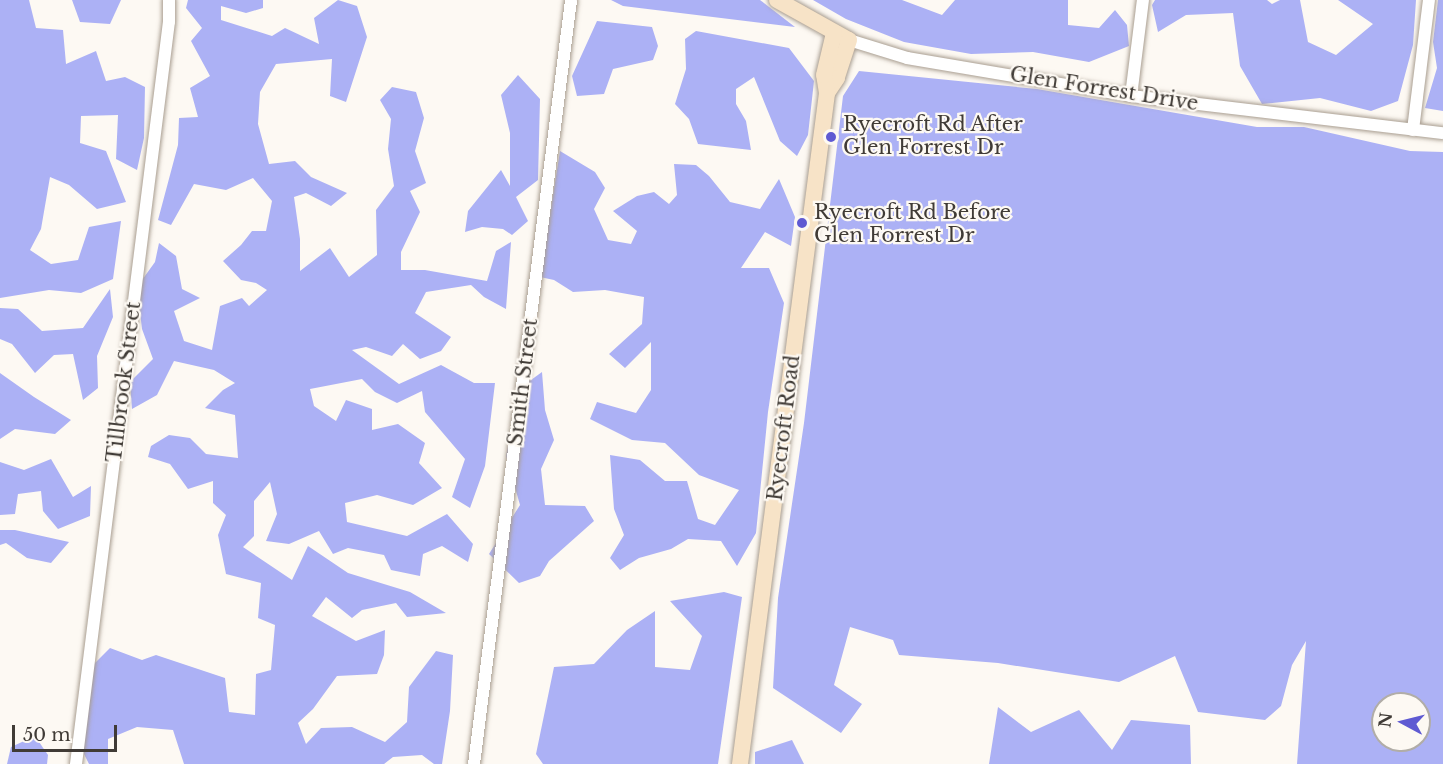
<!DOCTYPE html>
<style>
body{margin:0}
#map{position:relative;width:1443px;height:764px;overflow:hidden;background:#fdf9f3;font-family:"Libre Baskerville",serif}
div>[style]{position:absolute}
.forest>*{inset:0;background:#acb1f5}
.roads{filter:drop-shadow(0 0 2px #a99e91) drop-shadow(0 0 2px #a99e91)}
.street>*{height:12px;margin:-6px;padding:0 6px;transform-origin:6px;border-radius:6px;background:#fff}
.secondary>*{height:16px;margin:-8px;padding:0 8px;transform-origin:8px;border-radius:8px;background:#f7e3c7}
.dots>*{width:16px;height:16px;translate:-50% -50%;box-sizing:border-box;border:3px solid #fdf9f3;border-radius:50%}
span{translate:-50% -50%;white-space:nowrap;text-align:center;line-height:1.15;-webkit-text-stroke:4.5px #fdf9f3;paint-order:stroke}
.street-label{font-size:20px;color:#403b36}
.poi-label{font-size:20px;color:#403b36}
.left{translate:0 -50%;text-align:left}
.north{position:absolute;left:1371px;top:692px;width:60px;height:60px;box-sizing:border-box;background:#fdf9f3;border:2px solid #b1ada7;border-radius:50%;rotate:277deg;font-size:16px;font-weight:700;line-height:24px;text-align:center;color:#403b36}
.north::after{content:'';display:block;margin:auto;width:21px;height:27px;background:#5f5ad2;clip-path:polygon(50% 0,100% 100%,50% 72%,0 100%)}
.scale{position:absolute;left:12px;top:725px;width:105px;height:27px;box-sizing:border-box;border:3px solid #403b36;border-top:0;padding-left:8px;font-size:18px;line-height:21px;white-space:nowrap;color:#403b36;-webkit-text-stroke:4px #fdf9f3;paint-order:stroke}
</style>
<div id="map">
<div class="forest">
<i style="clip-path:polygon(0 0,29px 0,36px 28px,63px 30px,66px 64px,96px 51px,106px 81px,125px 77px,145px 87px,144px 138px,137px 170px,116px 159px,118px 115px,81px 116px,80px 143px,106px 151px,126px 202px,97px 209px,69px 185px,50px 177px,41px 229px,30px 250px,51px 264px,78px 260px,89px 227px,121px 221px,113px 279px,81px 293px,49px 290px,0 298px)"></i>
<i style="clip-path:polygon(72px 0,121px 0,110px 24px,80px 22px)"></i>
<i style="clip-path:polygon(188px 0,263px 0,263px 8px,246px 13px,221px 6px,221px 20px,272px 36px,285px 28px,319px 44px,314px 18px,338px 0,357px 6px,367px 37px,346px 102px,330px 96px,332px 59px,276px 64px,260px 92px,258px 124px,269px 164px,295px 161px,311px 177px,347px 193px,331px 206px,306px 193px,294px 197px,300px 239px,300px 271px,330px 248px,349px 277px,377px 255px,376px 210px,394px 186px,388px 149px,391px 119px,380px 100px,392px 87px,416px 92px,424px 118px,415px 151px,426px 183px,410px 191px,420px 212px,401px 252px,401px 270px,425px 270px,487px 281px,496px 251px,511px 242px,506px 309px,484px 297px,471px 285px,426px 292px,415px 313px,451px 337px,441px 351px,420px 359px,403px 344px,392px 356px,366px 347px,352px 350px,399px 384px,441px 365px,474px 383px,495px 383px,485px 466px,470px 508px,452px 497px,465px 459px,425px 412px,422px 391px,397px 403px,375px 392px,362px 379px,310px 389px,314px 406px,336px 421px,346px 400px,372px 409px,372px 430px,398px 424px,425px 443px,419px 463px,442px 488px,413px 505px,377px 495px,345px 503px,347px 522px,407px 536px,447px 514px,473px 544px,468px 562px,442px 546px,423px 554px,420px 576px,391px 570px,384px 555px,348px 548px,333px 554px,319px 531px,289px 544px,266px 541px,277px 514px,270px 482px,254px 501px,254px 536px,243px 547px,292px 580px,308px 546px,348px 573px,410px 592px,446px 613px,407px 617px,396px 603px,362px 610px,352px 618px,326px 597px,312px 616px,356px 641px,385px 630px,384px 655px,377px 674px,337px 676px,313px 709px,298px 723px,306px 744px,321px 728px,352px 727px,385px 742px,407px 722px,409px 687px,436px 651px,453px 655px,450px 711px,442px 764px,434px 764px,422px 755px,393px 757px,384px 764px,184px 764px,173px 730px,137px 727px,108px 739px,108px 764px,89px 764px,83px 752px,91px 667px,110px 648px,142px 660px,156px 655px,225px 678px,229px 712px,255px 715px,256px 674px,271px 670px,275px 625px,258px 618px,261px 583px,226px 574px,218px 535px,226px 515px,213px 503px,213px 481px,188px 489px,170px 464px,148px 457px,151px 446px,169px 435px,190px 438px,206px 454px,238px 458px,235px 415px,205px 408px,223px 390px,235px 383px,214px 370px,174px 361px,157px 395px,132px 409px,130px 382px,153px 359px,142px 329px,137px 287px,155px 262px,159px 243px,176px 256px,182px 289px,200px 298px,174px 311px,184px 341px,212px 350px,220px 306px,242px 298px,249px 306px,267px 290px,256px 283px,241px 280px,223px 261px,241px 245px,252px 231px,266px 231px,272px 201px,253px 178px,226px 190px,194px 184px,171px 225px,158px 220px,178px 145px,179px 118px,198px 117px,190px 88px,210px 76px,191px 41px,202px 28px,186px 8px)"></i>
<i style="clip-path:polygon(611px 0,760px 0,795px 27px,623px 6px)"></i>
<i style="clip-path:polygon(813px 0,902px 0,942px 15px,955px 0,1068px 0,1068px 25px,1099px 28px,1115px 10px,1127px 25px,1129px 46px,1089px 62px,1033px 52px,971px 54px,904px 42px,846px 19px)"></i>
<i style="clip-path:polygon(1155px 0,1267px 0,1272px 4px,1280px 0,1300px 0,1308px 42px,1336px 55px,1373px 24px,1338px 0,1416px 0,1413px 45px,1398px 101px,1371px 111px,1320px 98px,1262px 104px,1240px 66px,1233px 13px,1186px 15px,1158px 32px,1152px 5px)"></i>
<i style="clip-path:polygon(1438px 0,1443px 0,1443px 111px,1425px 108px,1437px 68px,1433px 42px)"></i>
<i style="clip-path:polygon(597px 21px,652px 27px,658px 46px,653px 60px,613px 69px,604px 94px,577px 96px,572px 76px)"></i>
<i style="clip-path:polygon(696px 31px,789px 48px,814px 81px,808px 135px,797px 156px,780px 141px,754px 77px,736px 89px,736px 104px,746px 121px,751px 150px,698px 144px,689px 119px,675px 104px,686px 69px,685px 39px)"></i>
<i style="clip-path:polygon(evenodd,859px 71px,1037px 89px,1257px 127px,1304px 127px,1410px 151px,1443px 152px,1443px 764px,1297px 764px,1306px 641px,1292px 665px,1281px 706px,1265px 720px,1198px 712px,1175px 656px,1119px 682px,998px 663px,899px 655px,893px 640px,850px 627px,834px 685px,862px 704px,841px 733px,773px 688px,778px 598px,804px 423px,843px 96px,859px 71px,1383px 704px,1419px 704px,1419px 740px,1383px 740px,1383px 704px)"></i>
<i style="clip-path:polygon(518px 75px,540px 99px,538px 180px,516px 197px,528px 221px,512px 235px,503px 229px,482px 227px,465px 232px,468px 211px,501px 170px,510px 186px,510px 133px,501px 95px)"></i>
<i style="clip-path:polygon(560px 151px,595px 172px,605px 188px,594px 209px,608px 240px,631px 244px,637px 231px,613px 211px,637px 196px,654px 192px,669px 204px,677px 195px,674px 164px,696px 165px,709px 176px,730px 202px,760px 209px,779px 179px,795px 217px,791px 246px,765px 232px,741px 268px,769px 268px,784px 303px,768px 412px,756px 533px,737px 566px,721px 541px,688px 539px,671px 549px,639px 558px,620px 570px,610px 558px,624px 535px,614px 509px,610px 455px,640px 460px,665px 481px,687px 481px,698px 519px,715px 525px,739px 490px,699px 475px,665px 443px,632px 440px,590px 419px,597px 402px,636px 413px,651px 390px,651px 342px,625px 368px,609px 354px,642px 324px,644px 297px,605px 290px,573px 292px,554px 280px,540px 277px)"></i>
<i style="clip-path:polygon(110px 289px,113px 317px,97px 356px,98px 388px,83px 400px,73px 354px,54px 355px,35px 373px,12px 344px,0 339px,0 308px,18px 309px,42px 331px,83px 328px)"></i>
<i style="clip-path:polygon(542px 372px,545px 410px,554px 440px,541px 469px,545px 505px,585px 506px,594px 521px,549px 561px,540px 576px,519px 583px,489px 554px,520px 505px,506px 456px,520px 388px)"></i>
<i style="clip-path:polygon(0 373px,34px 397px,71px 420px,55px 434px,15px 429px,0 439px)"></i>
<i style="clip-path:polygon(51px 459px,73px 497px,91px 486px,90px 516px,58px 529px,43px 511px,41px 491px,18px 494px,15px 514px,0 515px,0 462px,24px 470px)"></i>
<i style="clip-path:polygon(0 530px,15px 530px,69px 542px,51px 563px,27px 558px,6px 543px,0 545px)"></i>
<i style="clip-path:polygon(724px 592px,742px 597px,718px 764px,543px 764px,536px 754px,554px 667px,594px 664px,627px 630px,655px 611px,655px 667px,690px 670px,702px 636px,670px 601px)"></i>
<i style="clip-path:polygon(998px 707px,1031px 732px,1079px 710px,1112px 750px,1131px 720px,1190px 725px,1191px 764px,989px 764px)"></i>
<i style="clip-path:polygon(35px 736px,48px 755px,47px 764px,7px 764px,11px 747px)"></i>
<i style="clip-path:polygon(792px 740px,804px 764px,755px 764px,755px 752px)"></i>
</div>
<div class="roads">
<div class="street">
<i style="left:849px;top:40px;width:61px;rotate:17.2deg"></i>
<i style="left:907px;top:58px;width:227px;rotate:9.6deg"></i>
<i style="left:1131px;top:96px;width:314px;rotate:6.8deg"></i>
<i style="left:1131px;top:96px;width:97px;rotate:-82.9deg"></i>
<i style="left:1413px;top:130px;width:131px;rotate:-83deg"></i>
<i style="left:76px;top:764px;width:748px;rotate:-82.86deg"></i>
<i style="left:169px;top:22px;width:22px;rotate:-90deg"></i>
<i style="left:474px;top:764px;width:770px;rotate:-82.76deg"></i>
</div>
<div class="secondary">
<i style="left:777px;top:0;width:82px;rotate:29.1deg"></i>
<i style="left:849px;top:40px;width:40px;rotate:108deg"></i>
<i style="left:837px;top:78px;width:18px;rotate:124deg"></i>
<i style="left:740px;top:764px;width:677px;rotate:-82.61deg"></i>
<i style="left:827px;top:93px;width:18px;rotate:-99deg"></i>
<i style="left:824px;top:75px;width:43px;rotate:-76.6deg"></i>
</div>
</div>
<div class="dots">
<i style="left:831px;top:137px;background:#5f5ad2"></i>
<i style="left:802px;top:223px;background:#5f5ad2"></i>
</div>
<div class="street-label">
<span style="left:1104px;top:89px;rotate:9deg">Glen Forrest Drive</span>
<span style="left:124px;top:382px;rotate:-83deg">Tillbrook Street</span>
<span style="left:523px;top:382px;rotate:-83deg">Smith Street</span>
<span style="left:784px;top:428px;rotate:-83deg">Ryecroft Road</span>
</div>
<div class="poi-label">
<span class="left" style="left:843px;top:136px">Ryecroft Rd After<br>Glen Forrest Dr</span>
<span class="left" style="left:814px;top:224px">Ryecroft Rd Before<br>Glen Forrest Dr</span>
</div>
<div class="north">N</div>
<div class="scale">50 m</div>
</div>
